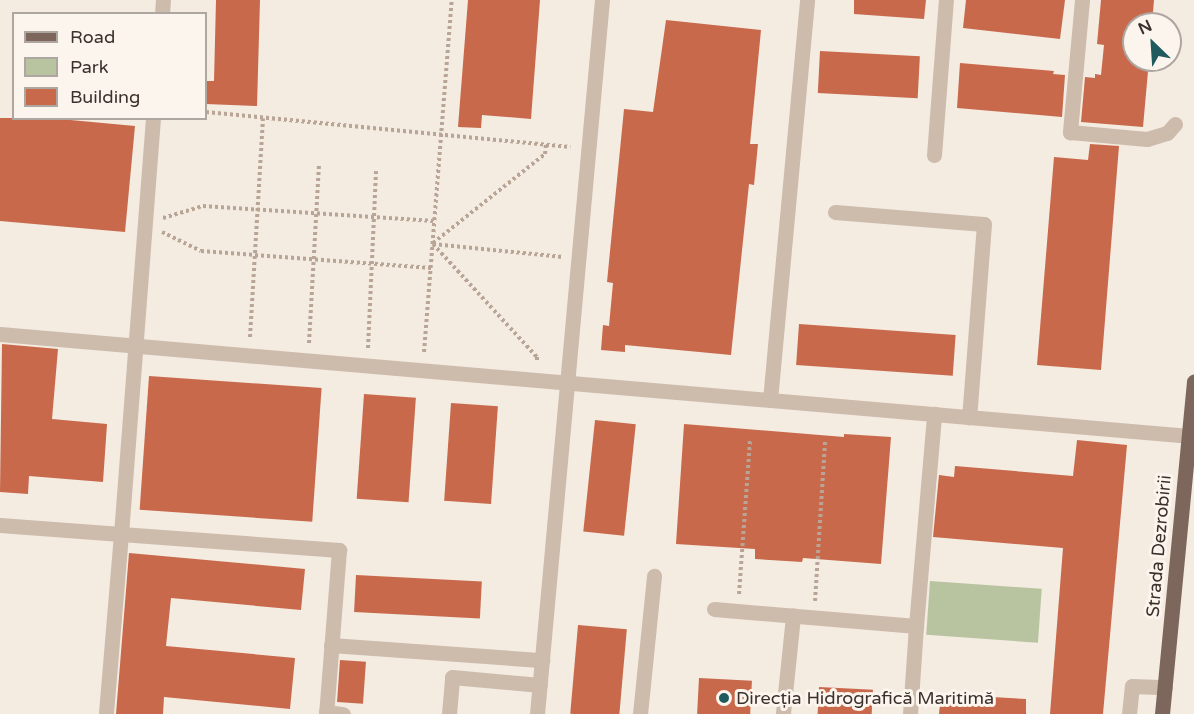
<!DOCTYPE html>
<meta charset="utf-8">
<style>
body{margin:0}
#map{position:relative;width:1194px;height:714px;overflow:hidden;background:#f4ebe1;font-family:"Varela Round",sans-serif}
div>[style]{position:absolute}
.green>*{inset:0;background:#b8c4a0;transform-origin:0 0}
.building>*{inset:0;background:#c8694b;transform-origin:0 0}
.path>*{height:4px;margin-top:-2px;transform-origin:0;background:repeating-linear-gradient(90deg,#b9a596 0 3px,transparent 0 6px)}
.minor>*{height:15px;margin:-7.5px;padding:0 7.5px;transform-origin:7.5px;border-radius:7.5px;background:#cdbbac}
.major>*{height:15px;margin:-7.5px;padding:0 7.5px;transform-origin:7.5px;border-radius:7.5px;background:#7d675c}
.dots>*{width:16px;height:16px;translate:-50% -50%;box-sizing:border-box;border:3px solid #fbf5ee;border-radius:50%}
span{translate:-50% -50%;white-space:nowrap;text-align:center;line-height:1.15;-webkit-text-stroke:6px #fbf5ee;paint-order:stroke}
.street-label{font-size:18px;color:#3b302b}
.poi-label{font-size:18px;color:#3b302b}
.left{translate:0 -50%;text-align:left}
.legend{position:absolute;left:12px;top:12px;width:195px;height:108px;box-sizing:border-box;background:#fbf5ee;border:2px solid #aea6a0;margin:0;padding:8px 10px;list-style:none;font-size:18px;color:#3b302b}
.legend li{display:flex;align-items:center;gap:12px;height:30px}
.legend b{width:30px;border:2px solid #aea6a0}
.north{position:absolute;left:1122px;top:12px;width:60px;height:60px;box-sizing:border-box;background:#fbf5ee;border:2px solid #aea6a0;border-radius:50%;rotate:335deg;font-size:16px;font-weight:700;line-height:24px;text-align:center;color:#3b302b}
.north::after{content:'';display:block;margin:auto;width:21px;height:27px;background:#1f5a5e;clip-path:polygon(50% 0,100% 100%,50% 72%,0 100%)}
</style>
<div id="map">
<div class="green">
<i style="left:930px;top:581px;width:112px;height:54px;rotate:4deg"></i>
</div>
<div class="building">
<i style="clip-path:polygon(216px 0,260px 0,257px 106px,206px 104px,206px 81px,214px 81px)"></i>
<i style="clip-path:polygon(468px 0,540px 0,531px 119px,482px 115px,481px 128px,458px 127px)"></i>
<i style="clip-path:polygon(854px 0,926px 0,924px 19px,854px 14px)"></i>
<i style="clip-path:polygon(966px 0,1065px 0,1060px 39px,963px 28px)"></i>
<i style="clip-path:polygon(1101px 0,1154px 0,1152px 24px,1134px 24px,1134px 60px,1149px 60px,1143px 127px,1081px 122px,1085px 77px,1095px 78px,1095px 74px,1101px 75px,1104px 45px,1097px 44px)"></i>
<i style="clip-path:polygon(666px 20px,761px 30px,750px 144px,758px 144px,754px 185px,749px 184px,731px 355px,625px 345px,625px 352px,601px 350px,603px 325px,609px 326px,613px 283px,607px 282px,624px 109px,653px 112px)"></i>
<i style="left:820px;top:51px;width:100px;height:42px;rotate:3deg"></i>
<i style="clip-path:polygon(960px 63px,1054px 71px,1053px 74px,1065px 75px,1062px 117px,957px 108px)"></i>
<i style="clip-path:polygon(0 118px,49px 118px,135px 126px,125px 232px,0 221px)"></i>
<i style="clip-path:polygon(1090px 144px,1119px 146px,1101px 370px,1037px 365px,1054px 157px,1088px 160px)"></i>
<i style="left:799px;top:324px;width:157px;height:41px;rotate:4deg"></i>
<i style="clip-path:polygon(2px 344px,58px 349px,52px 419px,107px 424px,103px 482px,29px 476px,28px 494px,0 492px)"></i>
<i style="left:149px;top:376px;width:173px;height:134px;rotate:4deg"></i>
<i style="left:364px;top:394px;width:52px;height:105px;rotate:4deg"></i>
<i style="left:451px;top:403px;width:47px;height:98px;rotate:4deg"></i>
<i style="left:595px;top:420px;width:41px;height:112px;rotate:6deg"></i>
<i style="clip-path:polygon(684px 424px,844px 437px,844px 434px,891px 437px,881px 564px,803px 558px,802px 562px,755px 559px,755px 549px,676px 544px)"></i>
<i style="clip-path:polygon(1077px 440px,1127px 445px,1103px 714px,1050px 714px,1063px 548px,933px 537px,939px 475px,954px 477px,955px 466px,1073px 476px)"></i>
<i style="clip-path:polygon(129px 553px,305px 569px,301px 610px,171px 598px,166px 646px,295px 658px,290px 709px,164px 697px,163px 714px,116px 714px)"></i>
<i style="left:356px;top:575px;width:126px;height:37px;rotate:3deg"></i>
<i style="left:578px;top:625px;width:49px;height:89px;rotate:5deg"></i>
<i style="left:340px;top:660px;width:26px;height:42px;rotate:4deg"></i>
<i style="left:699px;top:678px;width:53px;height:36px;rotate:3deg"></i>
<i style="left:819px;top:687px;width:54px;height:27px;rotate:3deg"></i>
<i style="clip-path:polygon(941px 694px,1026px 699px,1026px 714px,939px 714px)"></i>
</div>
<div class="path">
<i style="left:206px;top:112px;width:366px;rotate:5.5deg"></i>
<i style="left:163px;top:218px;width:42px;rotate:-16.7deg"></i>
<i style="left:203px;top:206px;width:232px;rotate:3.7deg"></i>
<i style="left:162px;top:232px;width:43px;rotate:26deg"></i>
<i style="left:201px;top:251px;width:231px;rotate:4.2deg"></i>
<i style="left:433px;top:243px;width:143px;rotate:-38.5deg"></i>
<i style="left:545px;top:154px;width:10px;rotate:-84deg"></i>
<i style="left:433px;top:244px;width:154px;rotate:47.4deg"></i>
<i style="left:537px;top:357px;width:4px;rotate:90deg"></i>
<i style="left:433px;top:244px;width:131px;rotate:5.7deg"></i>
<i style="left:250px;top:337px;width:219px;rotate:-86.6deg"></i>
<i style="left:309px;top:343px;width:179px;rotate:-86.8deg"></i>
<i style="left:368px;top:348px;width:177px;rotate:-87.4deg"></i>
<i style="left:424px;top:352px;width:353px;rotate:-85.5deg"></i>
<i style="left:739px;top:594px;width:155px;rotate:-85.9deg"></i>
<i style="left:815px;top:601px;width:161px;rotate:-86.4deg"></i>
</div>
<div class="minor">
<i style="left:1082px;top:0;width:133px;rotate:95.2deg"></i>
<i style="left:1070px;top:132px;width:77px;rotate:5.2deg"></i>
<i style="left:1147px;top:139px;width:21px;rotate:-17deg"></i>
<i style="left:1167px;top:133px;width:12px;rotate:-48deg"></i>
<i style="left:162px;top:14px;width:14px;rotate:-86deg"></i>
<i style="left:153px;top:118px;width:417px;rotate:94.4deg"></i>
<i style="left:121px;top:534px;width:219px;rotate:4.2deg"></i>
<i style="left:339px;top:550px;width:165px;rotate:94.5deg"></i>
<i style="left:934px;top:155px;width:155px;rotate:-85.6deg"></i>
<i style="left:835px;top:212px;width:149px;rotate:4.6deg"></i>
<i style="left:984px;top:224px;width:194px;rotate:94.4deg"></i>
<i style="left:0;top:334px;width:1193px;rotate:4.9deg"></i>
<i style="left:770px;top:400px;width:402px;rotate:-84.7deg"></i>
<i style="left:0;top:525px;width:121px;rotate:4.3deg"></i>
<i style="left:121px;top:534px;width:181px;rotate:94.8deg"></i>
<i style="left:714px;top:609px;width:203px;rotate:4.8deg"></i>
<i style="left:916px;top:626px;width:213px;rotate:-85.1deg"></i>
<i style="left:331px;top:645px;width:212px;rotate:4.1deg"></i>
<i style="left:326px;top:712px;width:17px;rotate:7deg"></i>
<i style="left:783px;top:713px;width:98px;rotate:-84.1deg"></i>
<i style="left:449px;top:714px;width:37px;rotate:-85deg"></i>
<i style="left:452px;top:677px;width:88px;rotate:5.2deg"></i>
<i style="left:537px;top:714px;width:717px;rotate:-84.8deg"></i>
<i style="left:640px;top:714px;width:139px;rotate:-84.2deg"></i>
<i style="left:910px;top:714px;width:88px;rotate:-86.1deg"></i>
<i style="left:1129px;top:714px;width:28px;rotate:-84deg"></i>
<i style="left:1132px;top:686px;width:33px;rotate:2deg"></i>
</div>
<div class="major">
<i style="left:1162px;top:714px;width:334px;rotate:-84.5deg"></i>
</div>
<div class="dots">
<i style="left:724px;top:698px;background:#1f5a5e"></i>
</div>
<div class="street-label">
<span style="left:1159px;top:546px;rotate:-85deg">Strada Dezrobirii</span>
</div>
<div class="poi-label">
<span class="left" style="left:736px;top:698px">Direcția Hidrografică Maritimă</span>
</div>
<ul class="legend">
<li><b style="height:8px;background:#7d675c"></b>Road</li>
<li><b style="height:16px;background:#b8c4a0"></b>Park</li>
<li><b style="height:16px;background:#c8694b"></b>Building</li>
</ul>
<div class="north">N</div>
</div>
